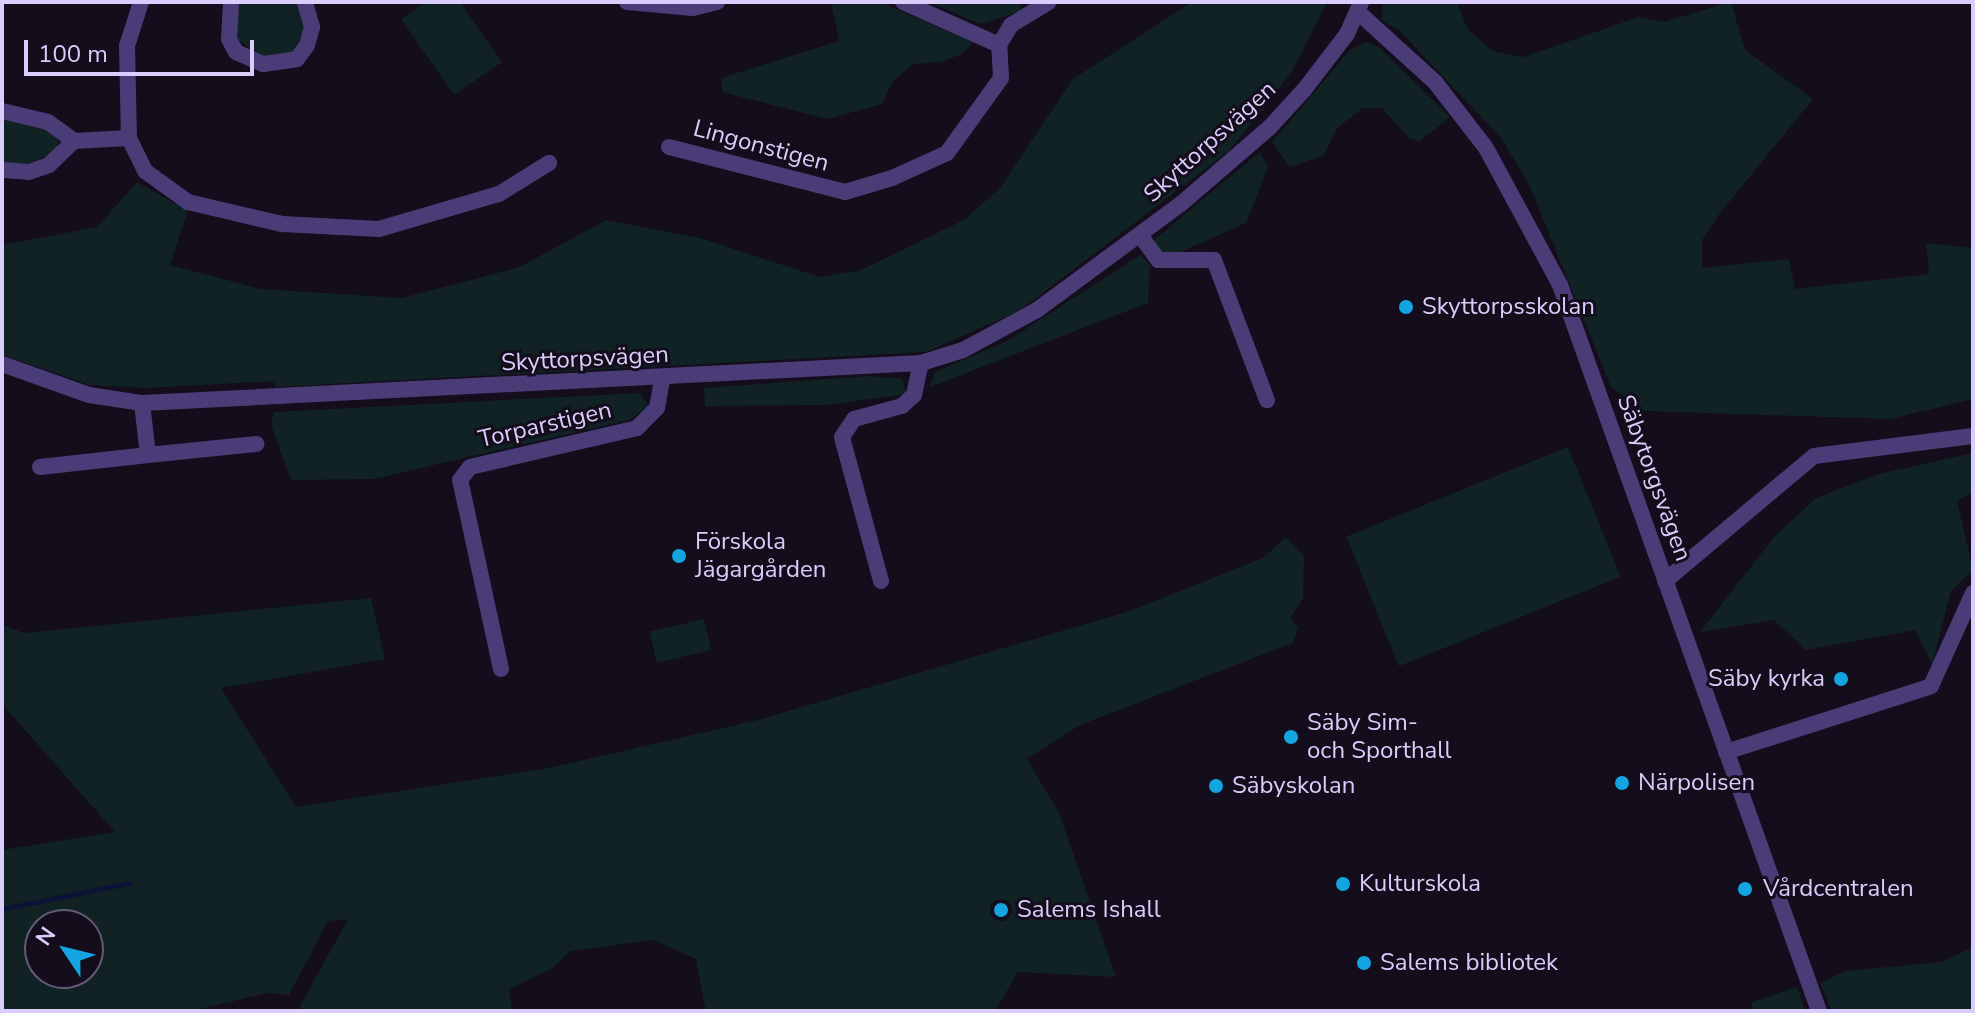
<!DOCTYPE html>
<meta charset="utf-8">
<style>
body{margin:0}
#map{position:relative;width:1975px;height:1013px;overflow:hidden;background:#130d1c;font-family:"Nunito Sans",sans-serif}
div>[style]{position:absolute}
.green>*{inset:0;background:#112225;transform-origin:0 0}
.stream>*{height:5px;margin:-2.5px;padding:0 2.5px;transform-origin:2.5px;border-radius:2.5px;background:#0c1336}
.minor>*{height:16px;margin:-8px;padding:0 8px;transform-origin:8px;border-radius:8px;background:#4a3c77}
.dots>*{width:22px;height:22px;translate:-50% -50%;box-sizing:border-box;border:4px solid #130d1c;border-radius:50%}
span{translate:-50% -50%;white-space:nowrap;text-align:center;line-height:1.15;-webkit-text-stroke:6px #130d1c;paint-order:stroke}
.street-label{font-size:24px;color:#dbcdfb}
.poi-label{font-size:24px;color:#dbcdfb}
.left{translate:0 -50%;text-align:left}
.right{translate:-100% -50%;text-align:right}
.frame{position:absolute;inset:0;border:4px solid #dbcdfb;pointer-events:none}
.north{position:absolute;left:24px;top:909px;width:80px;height:80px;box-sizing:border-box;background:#130d1c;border:2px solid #635a75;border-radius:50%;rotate:305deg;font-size:22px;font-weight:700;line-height:32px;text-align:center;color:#dbcdfb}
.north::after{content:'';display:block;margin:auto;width:28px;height:36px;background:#14a4e0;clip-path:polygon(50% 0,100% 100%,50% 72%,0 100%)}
.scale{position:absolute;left:24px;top:40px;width:230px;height:36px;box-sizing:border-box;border:4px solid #dbcdfb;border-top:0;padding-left:10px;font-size:24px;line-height:28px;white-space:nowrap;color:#dbcdfb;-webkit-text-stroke:6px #130d1c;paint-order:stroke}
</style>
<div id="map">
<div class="green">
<i style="clip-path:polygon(236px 2px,299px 2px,309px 25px,292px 52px,261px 56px,237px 39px)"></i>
<i style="clip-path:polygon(425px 2px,460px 2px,502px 62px,454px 95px,401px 19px)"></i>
<i style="clip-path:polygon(831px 2px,880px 2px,973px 42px,962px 54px,941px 62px,912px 64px,891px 84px,882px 104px,828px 119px,722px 92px,721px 78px,839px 41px)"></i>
<i style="clip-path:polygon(929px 2px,1019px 2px,1022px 11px,980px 24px)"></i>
<i style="clip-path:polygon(1192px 2px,1327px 2px,1291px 73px,1229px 151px,1019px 311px,926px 352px,275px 387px,275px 381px,146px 388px,90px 385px,2px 355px,2px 245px,97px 227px,137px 182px,188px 211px,170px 265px,261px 289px,402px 298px,520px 267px,606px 220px,700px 238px,820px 277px,861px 270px,964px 220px,1000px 188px,1073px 79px)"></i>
<i style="clip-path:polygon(1383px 2px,1457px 2px,1467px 28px,1492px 51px,1523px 57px,1639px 17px,1664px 22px,1731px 2px,1745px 50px,1813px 99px,1720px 213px,1702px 240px,1702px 268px,1789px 259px,1795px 289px,1929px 274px,1926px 243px,1973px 248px,1973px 399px,1890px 419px,1645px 411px,1611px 387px,1529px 184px,1501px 138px,1400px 31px,1381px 20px)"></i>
<i style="clip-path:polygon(1366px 42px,1379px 47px,1450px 117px,1420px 141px,1410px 139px,1382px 108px,1363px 108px,1337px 128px,1324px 155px,1290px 167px,1272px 142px,1350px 50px)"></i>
<i style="clip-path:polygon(2px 119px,38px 125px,59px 140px,56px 152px,20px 167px,2px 163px)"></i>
<i style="clip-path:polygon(1260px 152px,1268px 167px,1246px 223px,1176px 254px,1155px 250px,1154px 240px)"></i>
<i style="clip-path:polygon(1140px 255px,1150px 265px,1148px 303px,930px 387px,935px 372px,1007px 341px)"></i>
<i style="clip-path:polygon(870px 376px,902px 379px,907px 394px,826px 405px,705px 406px,704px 388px)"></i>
<i style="clip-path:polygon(640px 393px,649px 406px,629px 420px,373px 479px,291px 480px,271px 425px,274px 412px)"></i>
<i style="left:1568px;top:447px;width:140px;height:239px;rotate:68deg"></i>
<i style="clip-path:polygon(1973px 453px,1973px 492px,1957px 501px,1973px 570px,1951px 591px,1932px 664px,1915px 630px,1806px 650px,1774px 620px,1700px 632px,1774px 537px,1816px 498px,1879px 474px)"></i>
<i style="clip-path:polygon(evenodd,1286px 538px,1304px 556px,1303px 599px,1290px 617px,1298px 628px,1293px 643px,1080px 725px,1027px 759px,1059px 813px,1116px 977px,1018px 972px,995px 1011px,706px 1011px,696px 959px,654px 940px,570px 951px,553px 968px,509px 989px,512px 1011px,304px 1011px,300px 1006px,348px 919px,328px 921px,289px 995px,268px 993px,191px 1011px,2px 1011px,2px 850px,115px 832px,2px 704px,2px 625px,24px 633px,371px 598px,385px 659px,221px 688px,296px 807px,549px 768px,758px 720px,1130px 611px,1261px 559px,1286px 538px,40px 925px,88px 925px,88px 973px,40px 973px,40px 925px)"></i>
<i style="left:704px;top:619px;width:32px;height:56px;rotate:77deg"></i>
<i style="clip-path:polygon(1973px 947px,1973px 1011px,1832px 1011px,1820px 983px,1846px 971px,1941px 962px)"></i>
<i style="clip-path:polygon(1797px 987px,1805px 1011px,1752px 1011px,1752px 1002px)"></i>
</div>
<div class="stream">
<i style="left:2px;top:909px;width:130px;rotate:-11.6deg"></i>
</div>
<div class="minor">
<i style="left:141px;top:2px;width:46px;rotate:107.7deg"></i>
<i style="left:127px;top:46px;width:92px;rotate:88.8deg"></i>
<i style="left:129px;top:138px;width:37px;rotate:64deg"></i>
<i style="left:145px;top:171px;width:53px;rotate:35.8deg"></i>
<i style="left:188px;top:202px;width:97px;rotate:13.2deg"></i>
<i style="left:282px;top:224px;width:97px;rotate:3deg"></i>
<i style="left:379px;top:229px;width:125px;rotate:-16.3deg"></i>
<i style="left:499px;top:194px;width:59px;rotate:-31.8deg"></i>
<i style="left:231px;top:2px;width:37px;rotate:93deg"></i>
<i style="left:229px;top:39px;width:15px;rotate:62deg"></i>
<i style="left:236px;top:52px;width:30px;rotate:24deg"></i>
<i style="left:263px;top:64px;width:34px;rotate:-8deg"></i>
<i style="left:297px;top:59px;width:17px;rotate:-54deg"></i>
<i style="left:307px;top:45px;width:19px;rotate:-74deg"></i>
<i style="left:312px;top:27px;width:26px;rotate:-106deg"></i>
<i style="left:627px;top:2px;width:66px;rotate:5.2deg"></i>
<i style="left:693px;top:8px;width:25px;rotate:-14deg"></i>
<i style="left:903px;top:2px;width:105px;rotate:24.1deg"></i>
<i style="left:999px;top:45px;width:23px;rotate:-59deg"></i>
<i style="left:1011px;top:25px;width:44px;rotate:-31.2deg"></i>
<i style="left:1358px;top:12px;width:104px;rotate:42.3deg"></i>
<i style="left:1435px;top:82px;width:83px;rotate:52.3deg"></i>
<i style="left:1486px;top:148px;width:156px;rotate:61.6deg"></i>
<i style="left:1560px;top:285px;width:771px;rotate:70.37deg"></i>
<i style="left:2px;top:111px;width:47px;rotate:13.4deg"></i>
<i style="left:48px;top:122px;width:32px;rotate:36deg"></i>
<i style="left:74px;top:141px;width:55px;rotate:-3.1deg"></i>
<i style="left:669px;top:147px;width:182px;rotate:14.3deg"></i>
<i style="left:845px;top:192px;width:49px;rotate:-16.6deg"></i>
<i style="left:892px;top:178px;width:60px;rotate:-24.4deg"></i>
<i style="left:947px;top:153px;width:92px;rotate:-54.2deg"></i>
<i style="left:1001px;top:78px;width:33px;rotate:-93deg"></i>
<i style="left:2px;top:170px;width:27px;rotate:4deg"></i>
<i style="left:29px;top:172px;width:21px;rotate:-19deg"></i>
<i style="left:49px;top:165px;width:35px;rotate:-44deg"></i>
<i style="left:1140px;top:235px;width:31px;rotate:54deg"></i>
<i style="left:1158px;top:260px;width:56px"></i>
<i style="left:1214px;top:260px;width:150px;rotate:69.3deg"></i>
<i style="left:2px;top:364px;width:92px;rotate:19.6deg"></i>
<i style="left:89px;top:395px;width:54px;rotate:8.6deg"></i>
<i style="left:142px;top:403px;width:780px;rotate:-2.94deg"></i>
<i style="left:921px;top:363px;width:44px;rotate:-17.2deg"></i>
<i style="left:963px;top:350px;width:84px;rotate:-28.4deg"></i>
<i style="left:1037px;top:310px;width:180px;rotate:-36.4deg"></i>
<i style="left:1182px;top:203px;width:115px;rotate:-40.8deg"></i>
<i style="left:1269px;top:128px;width:52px;rotate:-47.4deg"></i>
<i style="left:1304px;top:90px;width:71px;rotate:-52.5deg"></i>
<i style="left:1347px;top:34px;width:35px;rotate:-66deg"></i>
<i style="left:148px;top:455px;width:109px;rotate:-5.8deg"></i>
<i style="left:40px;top:467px;width:109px;rotate:-6.3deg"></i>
<i style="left:148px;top:455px;width:52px;rotate:-96.6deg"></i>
<i style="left:881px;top:581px;width:149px;rotate:-105.2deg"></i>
<i style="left:842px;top:437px;width:22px;rotate:-56deg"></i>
<i style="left:854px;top:419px;width:50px;rotate:-15.2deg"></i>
<i style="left:902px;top:406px;width:16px;rotate:-43deg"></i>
<i style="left:914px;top:395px;width:33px;rotate:-78deg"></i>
<i style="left:1665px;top:581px;width:194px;rotate:-40deg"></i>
<i style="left:1814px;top:456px;width:160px;rotate:-7.2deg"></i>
<i style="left:501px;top:669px;width:193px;rotate:-102.2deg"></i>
<i style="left:460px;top:480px;width:16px;rotate:-52deg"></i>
<i style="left:470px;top:467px;width:171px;rotate:-13.1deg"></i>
<i style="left:637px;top:428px;width:28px;rotate:-45deg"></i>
<i style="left:657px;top:408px;width:29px;rotate:-80deg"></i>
<i style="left:1726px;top:752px;width:215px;rotate:-17.8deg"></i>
<i style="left:1931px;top:686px;width:102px;rotate:-65.7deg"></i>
</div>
<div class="dots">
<i style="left:1406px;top:307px;background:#14a4e0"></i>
<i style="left:679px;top:556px;background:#14a4e0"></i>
<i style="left:1841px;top:679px;background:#14a4e0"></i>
<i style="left:1291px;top:737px;background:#14a4e0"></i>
<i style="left:1622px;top:783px;background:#14a4e0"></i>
<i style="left:1216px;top:786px;background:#14a4e0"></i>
<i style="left:1343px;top:884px;background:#14a4e0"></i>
<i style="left:1745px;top:889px;background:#14a4e0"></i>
<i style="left:1001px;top:910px;background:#14a4e0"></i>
<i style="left:1364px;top:963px;background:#14a4e0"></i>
</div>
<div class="street-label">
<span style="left:1210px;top:142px;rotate:-42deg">Skyttorpsvägen</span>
<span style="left:761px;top:146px;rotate:15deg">Lingonstigen</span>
<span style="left:585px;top:359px;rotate:-3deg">Skyttorpsvägen</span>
<span style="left:545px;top:425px;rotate:-13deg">Torparstigen</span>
<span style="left:1654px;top:478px;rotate:70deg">Säbytorgsvägen</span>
</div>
<div class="poi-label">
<span class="left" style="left:1422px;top:307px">Skyttorpsskolan</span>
<span class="left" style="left:695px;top:556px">Förskola<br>Jägargården</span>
<span class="right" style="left:1825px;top:679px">Säby kyrka</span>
<span class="left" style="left:1307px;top:737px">Säby Sim-<br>och Sporthall</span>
<span class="left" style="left:1638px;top:783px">Närpolisen</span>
<span class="left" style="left:1232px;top:786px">Säbyskolan</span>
<span class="left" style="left:1359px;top:884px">Kulturskola</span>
<span class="left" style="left:1763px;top:889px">Vårdcentralen</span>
<span class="left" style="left:1017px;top:910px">Salems Ishall</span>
<span class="left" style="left:1380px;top:963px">Salems bibliotek</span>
</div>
<div class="frame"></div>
<div class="north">N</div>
<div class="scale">100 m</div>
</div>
